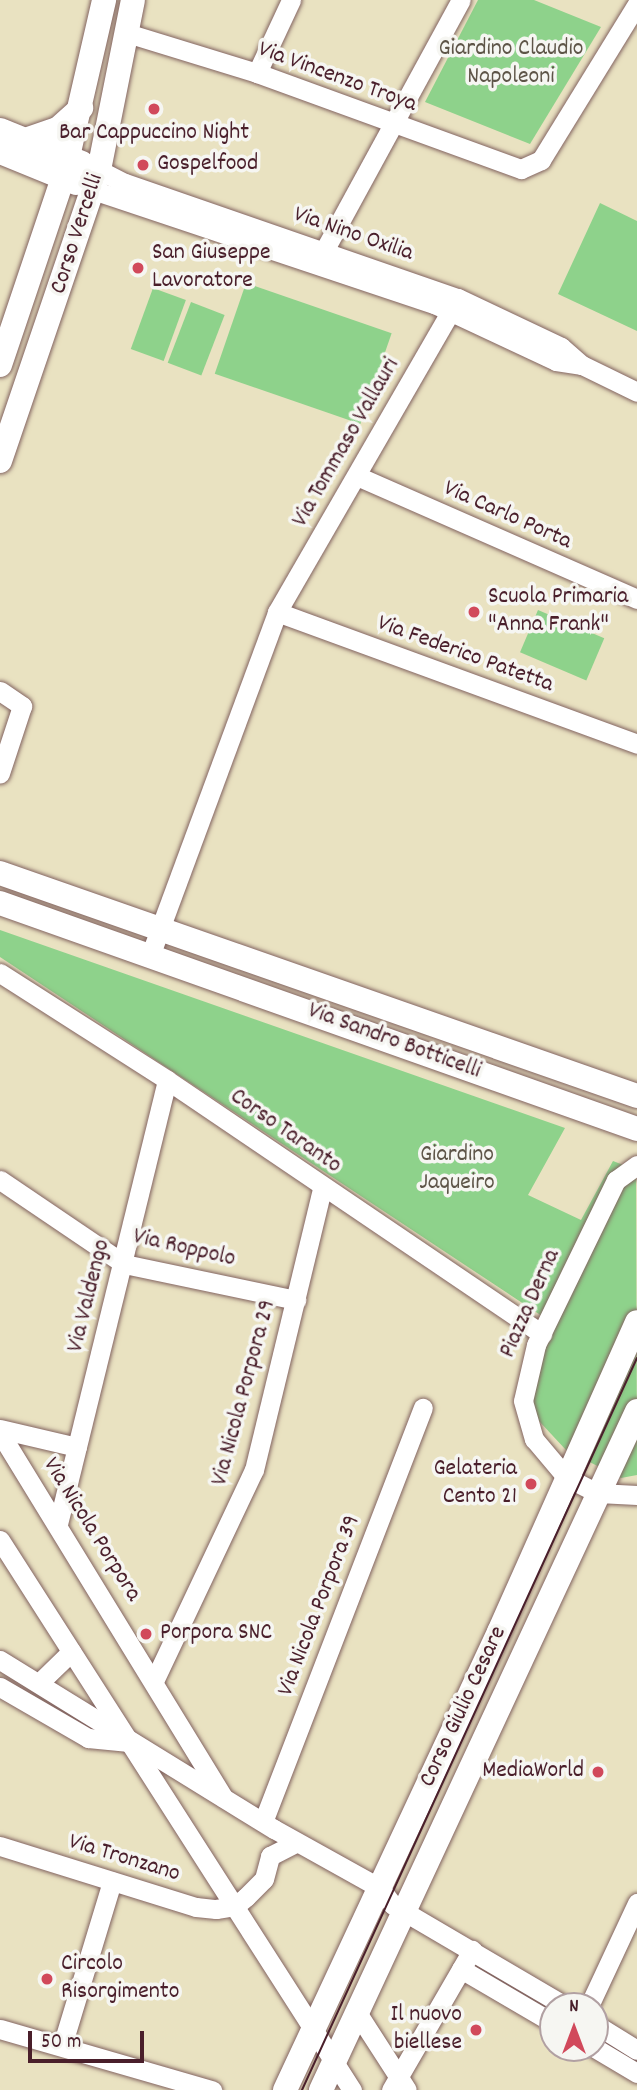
<!DOCTYPE html>
<style>
body{margin:0}
#map{position:relative;width:637px;height:2090px;overflow:hidden;background:#e9e2c1;font-family:Dekko,sans-serif}
div>[style]{position:absolute}
.green>*{inset:0;background:#8ed28b;transform-origin:0 0}
.roads{filter:drop-shadow(0 0 2px #826360) drop-shadow(0 0 2px #826360)}
.minor>*{height:19px;margin:-9.5px;padding:0 9.5px;transform-origin:9.5px;border-radius:9.5px;background:#fff}
.major>*{height:24px;margin:-12px;padding:0 12px;transform-origin:12px;border-radius:12px;background:#fff}
.tram>*{height:2px;margin:-1px;padding:0 1px;transform-origin:1px;border-radius:1px;background:#4a1f2b}
.dots>*{width:19px;height:19px;translate:-50% -50%;box-sizing:border-box;border:4px solid #f6f6f2;border-radius:50%}
span{translate:-50% -50%;white-space:nowrap;text-align:center;line-height:1.15;-webkit-text-stroke:7px #f6f6f2;paint-order:stroke}
.park-label{font-size:24px;color:#5e5548}
.street-label{font-size:24px;color:#4a1f2b}
.poi-label{font-size:24px;color:#4a1f2b}
.left{translate:0 -50%;text-align:left}
.right{translate:-100% -50%;text-align:right}
.north{position:absolute;left:539px;top:1992px;width:70px;height:70px;box-sizing:border-box;background:#f6f6f2;border:2px solid #b1a0a2;border-radius:50%;rotate:0deg;font-size:19px;font-weight:700;line-height:28px;text-align:center;color:#4a1f2b}
.north::after{content:'';display:block;margin:auto;width:24px;height:32px;background:#d1495b;clip-path:polygon(50% 0,100% 100%,50% 72%,0 100%)}
.scale{position:absolute;left:28px;top:2031px;width:116px;height:32px;box-sizing:border-box;border:4px solid #4a1f2b;border-top:0;padding-left:9px;font-size:21px;line-height:24px;white-space:nowrap;color:#4a1f2b;-webkit-text-stroke:5px #f6f6f2;paint-order:stroke}
</style>
<div id="map">
<div class="green">
<i style="clip-path:polygon(478px 0,534px 0,601px 27px,530px 144px,425px 102px)"></i>
<i style="clip-path:polygon(600px 203px,637px 221px,637px 331px,558px 294px)"></i>
<i style="left:246px;top:283px;width:154px;height:96px;rotate:19deg"></i>
<i style="left:153px;top:288px;width:35px;height:65px;rotate:20deg"></i>
<i style="left:191px;top:302px;width:36px;height:65px;rotate:21deg"></i>
<i style="left:538px;top:610px;width:72px;height:46px;rotate:23deg"></i>
<i style="clip-path:polygon(0 930px,565px 1128px,528px 1195px,581px 1220px,613px 1161px,636px 1170px,637px 1475px,621px 1478px,566px 1450px,539px 1421px,527px 1396px,548px 1320px,0 957px)"></i>
</div>
<div class="roads">
<div class="minor">
<i style="left:127px;top:33px;width:136px;rotate:17.1deg"></i>
<i style="left:257px;top:73px;width:281px;rotate:20deg"></i>
<i style="left:521px;top:169px;width:22px;rotate:-24deg"></i>
<i style="left:541px;top:160px;width:183px;rotate:-58.4deg"></i>
<i style="left:257px;top:73px;width:81px;rotate:-65deg"></i>
<i style="left:99px;top:170px;width:29px;rotate:27deg"></i>
<i style="left:125px;top:183px;width:352px;rotate:19.1deg"></i>
<i style="left:458px;top:298px;width:114px;rotate:25.4deg"></i>
<i style="left:561px;top:347px;width:28px;rotate:41deg"></i>
<i style="left:582px;top:365px;width:61px;rotate:26.1deg"></i>
<i style="left:93px;top:190px;width:360px;rotate:18.5deg"></i>
<i style="left:434px;top:304px;width:135px;rotate:25deg"></i>
<i style="left:556px;top:361px;width:25px;rotate:9deg"></i>
<i style="left:319px;top:260px;width:296px;rotate:-61.4deg"></i>
<i style="left:357px;top:476px;width:306px;rotate:23.7deg"></i>
<i style="left:277px;top:612px;width:383px;rotate:20.1deg"></i>
<i style="left:0;top:691px;width:27px;rotate:34deg"></i>
<i style="left:22px;top:706px;width:71px;rotate:108.2deg"></i>
<i style="left:150px;top:956px;width:367px;rotate:-69.7deg"></i>
<i style="left:277px;top:612px;width:362px;rotate:-60deg"></i>
<i style="left:0;top:973px;width:198px;rotate:32.6deg"></i>
<i style="left:167px;top:1080px;width:453px;rotate:34.1deg"></i>
<i style="left:637px;top:1165px;width:26px;rotate:144deg"></i>
<i style="left:616px;top:1180px;width:183px;rotate:115.9deg"></i>
<i style="left:536px;top:1345px;width:57px;rotate:103.1deg"></i>
<i style="left:523px;top:1401px;width:40px;rotate:74deg"></i>
<i style="left:534px;top:1439px;width:50px;rotate:49.9deg"></i>
<i style="left:566px;top:1477px;width:36px;rotate:27deg"></i>
<i style="left:598px;top:1493px;width:39px;rotate:3deg"></i>
<i style="left:0;top:1180px;width:150px;rotate:34.1deg"></i>
<i style="left:124px;top:1264px;width:176px;rotate:11.8deg"></i>
<i style="left:0;top:1429px;width:79px;rotate:13.2deg"></i>
<i style="left:0;top:1433px;width:428px;rotate:58.5deg"></i>
<i style="left:58px;top:1524px;width:457px;rotate:-76.2deg"></i>
<i style="left:0;top:1540px;width:653px;rotate:57.38deg"></i>
<i style="left:0;top:1660px;width:322px;rotate:31.7deg"></i>
<i style="left:274px;top:1829px;width:121px;rotate:29.1deg"></i>
<i style="left:380px;top:1888px;width:21px;rotate:53deg"></i>
<i style="left:393px;top:1905px;width:199px;rotate:30.4deg"></i>
<i style="left:155px;top:1679px;width:231px;rotate:-64.7deg"></i>
<i style="left:254px;top:1470px;width:290px;rotate:-76.4deg"></i>
<i style="left:39px;top:1683px;width:45px;rotate:-44.1deg"></i>
<i style="left:0;top:1687px;width:102px;rotate:30.1deg"></i>
<i style="left:88px;top:1738px;width:41px;rotate:5.6deg"></i>
<i style="left:263px;top:1822px;width:444px;rotate:-68.9deg"></i>
<i style="left:0;top:1846px;width:205px;rotate:17.3deg"></i>
<i style="left:196px;top:1907px;width:20px;rotate:6deg"></i>
<i style="left:216px;top:1909px;width:19px;rotate:-9deg"></i>
<i style="left:235px;top:1906px;width:14px;rotate:-39deg"></i>
<i style="left:246px;top:1897px;width:25px;rotate:-45deg"></i>
<i style="left:264px;top:1879px;width:24px;rotate:-75deg"></i>
<i style="left:270px;top:1856px;width:30px;rotate:-27deg"></i>
<i style="left:461px;top:1969px;width:107px;rotate:30.4deg"></i>
<i style="left:589px;top:2006px;width:114px;rotate:-65deg"></i>
<i style="left:358px;top:2014px;width:90px;rotate:57.2deg"></i>
<i style="left:595px;top:2024px;width:49px;rotate:31.8deg"></i>
<i style="left:0;top:2029px;width:221px;rotate:16.1deg"></i>
<i style="left:62px;top:2046px;width:172px;rotate:-73.1deg"></i>
<i style="left:595px;top:2048px;width:49px;rotate:30.8deg"></i>
<i style="left:391px;top:2090px;width:162px;rotate:-59.9deg"></i>
</div>
<div class="major">
<i style="left:0;top:130px;width:88px;rotate:21.9deg"></i>
<i style="left:25px;top:140px;width:36px;rotate:-19deg"></i>
<i style="left:59px;top:128px;width:30px;rotate:-42deg"></i>
<i style="left:0;top:152px;width:82px;rotate:22.2deg"></i>
<i style="left:0;top:365px;width:197px;rotate:-71.4deg"></i>
<i style="left:63px;top:178px;width:183px;rotate:-77deg"></i>
<i style="left:0;top:461px;width:307px;rotate:-71.2deg"></i>
<i style="left:99px;top:170px;width:173px;rotate:-78.7deg"></i>
<i style="left:0;top:873px;width:675px;rotate:19.29deg"></i>
<i style="left:0;top:903px;width:676px;rotate:19.53deg"></i>
<i style="left:285px;top:2090px;width:506px;rotate:-64.96deg"></i>
<i style="left:499px;top:1632px;width:339px;rotate:-66deg"></i>
<i style="left:321px;top:2090px;width:749px;rotate:-65.04deg"></i>
</div>
</div>
<div class="tram">
<i style="left:302px;top:2090px;width:805px;rotate:-65.41deg"></i>
</div>
<div class="dots">
<i style="left:154px;top:109px;background:#d1495b"></i>
<i style="left:143px;top:165px;background:#d1495b"></i>
<i style="left:138px;top:268px;background:#d1495b"></i>
<i style="left:474px;top:612px;background:#d1495b"></i>
<i style="left:531px;top:1484px;background:#d1495b"></i>
<i style="left:146px;top:1634px;background:#d1495b"></i>
<i style="left:598px;top:1772px;background:#d1495b"></i>
<i style="left:47px;top:1979px;background:#d1495b"></i>
<i style="left:476px;top:2030px;background:#d1495b"></i>
</div>
<div class="park-label">
<span style="left:511px;top:64px">Giardino Claudio<br>Napoleoni</span>
<span style="left:457px;top:1170px">Giardino<br>Jaqueiro</span>
</div>
<div class="street-label">
<span style="left:337px;top:78px;rotate:20deg">Via Vincenzo Troya</span>
<span style="left:78px;top:234px;rotate:-72deg">Corso Vercelli</span>
<span style="left:353px;top:235px;rotate:19deg">Via Nino Oxilia</span>
<span style="left:347px;top:443px;rotate:-60deg">Via Tommaso Vallauri</span>
<span style="left:507px;top:516px;rotate:24deg">Via Carlo Porta</span>
<span style="left:465px;top:655px;rotate:20deg">Via Federico Patetta</span>
<span style="left:394px;top:1042px;rotate:20deg">Via Sandro Botticelli</span>
<span style="left:285px;top:1132px;rotate:35deg">Corso Taranto</span>
<span style="left:184px;top:1249px;rotate:13deg">Via Roppolo</span>
<span style="left:90px;top:1296px;rotate:-76deg">Via Valdengo</span>
<span style="left:531px;top:1304px;rotate:-66deg">Piazza Derna</span>
<span style="left:245px;top:1393px;rotate:-75deg">Via Nicola Porpora 29</span>
<span style="left:91px;top:1530px;rotate:58deg">Via Nicola Porpora</span>
<span style="left:320px;top:1606px;rotate:-69deg">Via Nicola Porpora 39</span>
<span style="left:464px;top:1707px;rotate:-65deg">Corso Giulio Cesare</span>
<span style="left:124px;top:1859px;rotate:17deg">Via Tronzano</span>
</div>
<div class="poi-label">
<span style="left:154px;top:134px">Bar Cappuccino Night</span>
<span class="left" style="left:157px;top:165px">Gospelfood</span>
<span class="left" style="left:152px;top:268px">San Giuseppe<br>Lavoratore</span>
<span class="left" style="left:488px;top:612px">Scuola Primaria<br>"Anna Frank"</span>
<span class="right" style="left:517px;top:1484px">Gelateria<br>Cento 21</span>
<span class="left" style="left:160px;top:1634px">Porpora SNC</span>
<span class="right" style="left:584px;top:1772px">MediaWorld</span>
<span class="left" style="left:61px;top:1979px">Circolo<br>Risorgimento</span>
<span class="right" style="left:462px;top:2030px">Il nuovo<br>biellese</span>
</div>
<div class="north">N</div>
<div class="scale">50 m</div>
</div>
